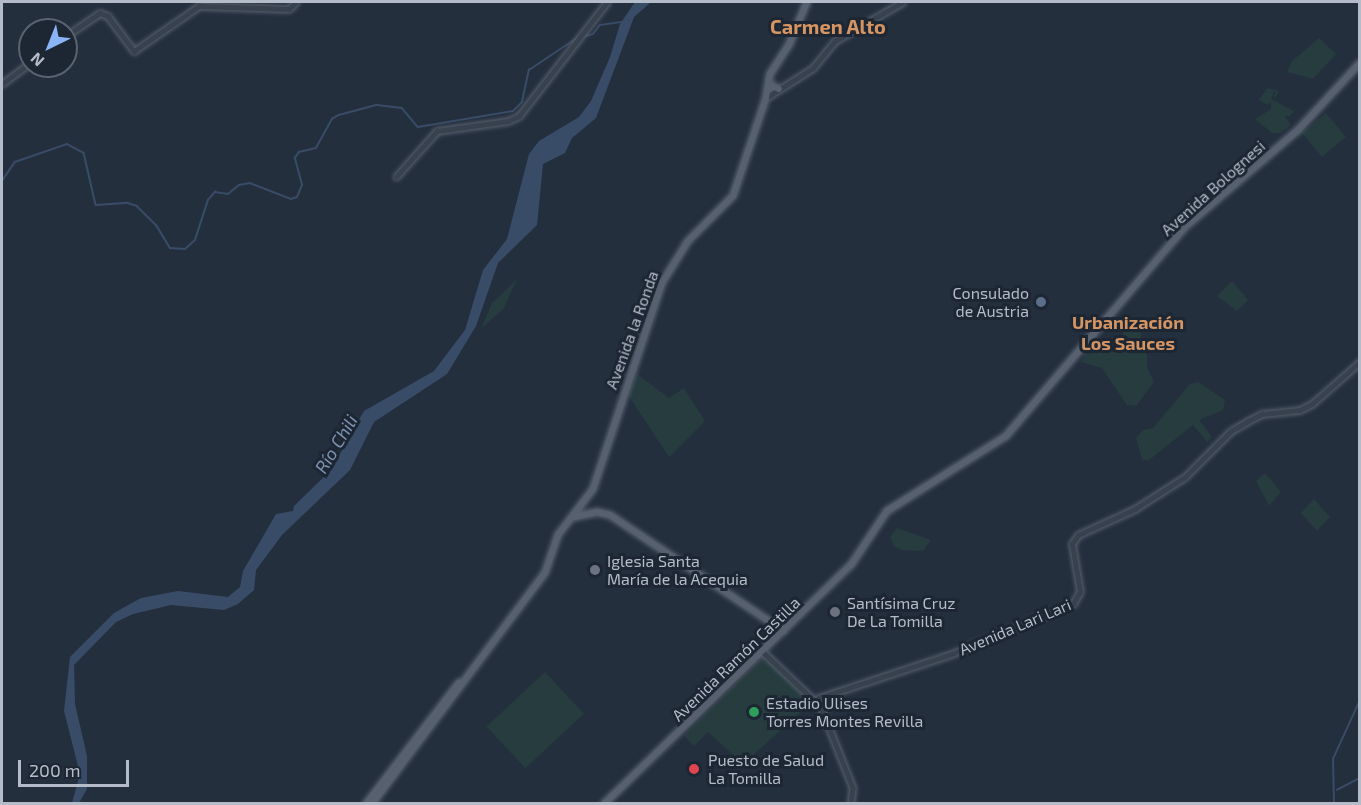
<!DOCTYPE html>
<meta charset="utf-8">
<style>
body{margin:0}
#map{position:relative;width:1361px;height:805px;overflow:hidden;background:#242f3e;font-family:"Exo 2",sans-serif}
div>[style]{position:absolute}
.green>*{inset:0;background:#263c3f;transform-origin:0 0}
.water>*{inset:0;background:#394c67}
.stream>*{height:1.5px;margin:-0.75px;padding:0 0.75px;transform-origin:0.75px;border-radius:0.75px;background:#394c67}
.roads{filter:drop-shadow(0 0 2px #565f6c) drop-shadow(0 0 2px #565f6c)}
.minor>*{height:4.5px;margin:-2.25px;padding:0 2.25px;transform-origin:2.25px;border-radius:2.25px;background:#38414e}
.major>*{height:6px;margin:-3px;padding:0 3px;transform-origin:3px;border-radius:3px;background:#56606e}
.dots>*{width:16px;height:16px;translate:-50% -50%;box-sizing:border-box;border:3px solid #1d2633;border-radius:50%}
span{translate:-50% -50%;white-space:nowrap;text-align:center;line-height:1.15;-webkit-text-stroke:6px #1d2633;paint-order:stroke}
.street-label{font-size:16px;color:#b4bcc9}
.poi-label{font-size:16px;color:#b4bcc9}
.right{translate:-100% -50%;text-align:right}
.left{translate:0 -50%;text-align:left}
.neighbourhood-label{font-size:18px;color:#d59563;font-weight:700}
.water-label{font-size:18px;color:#7c92b1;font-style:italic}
.quarter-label{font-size:20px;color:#d59563;font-weight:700}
.frame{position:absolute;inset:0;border:3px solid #b4bcc9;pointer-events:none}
.north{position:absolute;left:18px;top:18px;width:60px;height:60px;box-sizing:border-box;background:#1d2633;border:2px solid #59626f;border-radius:50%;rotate:223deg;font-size:16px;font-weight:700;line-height:24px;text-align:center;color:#b4bcc9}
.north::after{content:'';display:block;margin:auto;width:21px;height:27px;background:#8ab4f8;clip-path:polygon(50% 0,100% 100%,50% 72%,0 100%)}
.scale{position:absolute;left:18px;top:760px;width:111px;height:27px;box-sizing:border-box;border:3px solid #b4bcc9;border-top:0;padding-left:8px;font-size:18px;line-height:21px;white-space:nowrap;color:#b4bcc9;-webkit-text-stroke:4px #1d2633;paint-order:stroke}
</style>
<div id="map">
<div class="green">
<i style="clip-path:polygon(1319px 38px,1336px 54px,1313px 79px,1287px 72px,1292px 61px)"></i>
<i style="clip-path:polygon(1267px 88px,1279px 91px,1275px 98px,1273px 97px,1276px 92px,1274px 91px,1271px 99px,1294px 111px,1290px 116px,1285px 116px,1291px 125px,1281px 133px,1272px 133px,1255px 119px,1271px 109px,1271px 102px,1267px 105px,1259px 100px)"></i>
<i style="left:1326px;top:113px;width:31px;height:31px;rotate:50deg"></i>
<i style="clip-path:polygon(517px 279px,504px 308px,481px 329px,492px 303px)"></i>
<i style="clip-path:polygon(1232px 281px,1248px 300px,1237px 311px,1217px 296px)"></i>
<i style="clip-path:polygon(1124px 328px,1142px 333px,1139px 343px,1147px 355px,1147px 367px,1154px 382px,1136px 406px,1127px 405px,1102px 368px,1081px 362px,1085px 354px,1099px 352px,1106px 338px,1122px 339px)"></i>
<i style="clip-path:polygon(637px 374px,669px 398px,684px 388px,705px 421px,669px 457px,628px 395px)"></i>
<i style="clip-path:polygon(1198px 382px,1225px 400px,1223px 410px,1199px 420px,1212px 437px,1207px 442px,1193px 425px,1149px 460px,1142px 460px,1136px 438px,1143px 430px,1153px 428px,1190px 384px)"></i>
<i style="clip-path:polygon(1265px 473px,1281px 492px,1269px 506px,1256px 481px)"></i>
<i style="clip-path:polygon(1314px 499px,1330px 517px,1317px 531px,1301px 513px)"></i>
<i style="clip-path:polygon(897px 528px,931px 540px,923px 551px,902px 550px,894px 546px,890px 537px)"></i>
<i style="clip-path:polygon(763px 657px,811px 703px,743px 764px,708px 732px,694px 746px,684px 736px)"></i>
<i style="left:545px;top:672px;width:57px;height:80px;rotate:47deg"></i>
</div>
<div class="water">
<i style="clip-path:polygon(635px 2px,651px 2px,634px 17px,596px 118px,572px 138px,565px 153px,543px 164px,537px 225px,498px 263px,476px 326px,447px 374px,374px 422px,350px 470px,282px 535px,256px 570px,254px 590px,238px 604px,224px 610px,171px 605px,133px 614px,116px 622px,74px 665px,75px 704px,87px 756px,87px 789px,79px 803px,72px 803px,80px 774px,64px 711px,70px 657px,114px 613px,141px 598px,178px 591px,228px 597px,240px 587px,243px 571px,276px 514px,293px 511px,294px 506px,331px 470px,364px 411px,434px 371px,465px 330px,483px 270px,507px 239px,529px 154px,539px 141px,579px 117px,591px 101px,610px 57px,620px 24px)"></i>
</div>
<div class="stream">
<i style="left:582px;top:37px;width:11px;rotate:-15deg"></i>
<i style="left:593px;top:34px;width:11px;rotate:-52deg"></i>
<i style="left:600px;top:25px;width:22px;rotate:-8deg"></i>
<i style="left:2px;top:181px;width:23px;rotate:-56deg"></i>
<i style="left:15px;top:162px;width:55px;rotate:-19.1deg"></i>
<i style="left:67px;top:144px;width:19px;rotate:28deg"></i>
<i style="left:84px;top:153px;width:53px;rotate:77deg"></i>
<i style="left:96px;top:205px;width:32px;rotate:-4deg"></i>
<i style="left:128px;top:203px;width:9px;rotate:18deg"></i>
<i style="left:137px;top:206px;width:28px;rotate:45deg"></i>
<i style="left:157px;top:226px;width:26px;rotate:59deg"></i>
<i style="left:170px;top:248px;width:15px;rotate:4deg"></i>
<i style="left:185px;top:249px;width:13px;rotate:-42deg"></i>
<i style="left:195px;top:240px;width:42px;rotate:-72deg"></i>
<i style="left:208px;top:200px;width:11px;rotate:-49deg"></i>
<i style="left:215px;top:192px;width:13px;rotate:9deg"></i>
<i style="left:228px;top:194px;width:14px;rotate:-39deg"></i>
<i style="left:239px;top:185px;width:11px;rotate:-10deg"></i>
<i style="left:250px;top:183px;width:44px;rotate:21.3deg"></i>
<i style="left:291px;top:199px;width:6px;rotate:-18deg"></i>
<i style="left:297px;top:197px;width:13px;rotate:-67deg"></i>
<i style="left:302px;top:185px;width:28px;rotate:-105deg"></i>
<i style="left:295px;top:158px;width:7px;rotate:-56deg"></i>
<i style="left:299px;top:152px;width:17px;rotate:-13deg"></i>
<i style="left:316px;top:148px;width:33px;rotate:-61deg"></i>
<i style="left:332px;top:119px;width:8px;rotate:-30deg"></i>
<i style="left:339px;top:115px;width:39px;rotate:-15deg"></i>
<i style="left:377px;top:105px;width:25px;rotate:7deg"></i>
<i style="left:402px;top:108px;width:25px;rotate:50deg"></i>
<i style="left:418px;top:127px;width:96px;rotate:-9.6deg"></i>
<i style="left:513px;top:111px;width:13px;rotate:-45deg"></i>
<i style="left:522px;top:102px;width:33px;rotate:-78deg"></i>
<i style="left:529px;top:70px;width:58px;rotate:-33.7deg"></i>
<i style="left:1337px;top:790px;width:26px;rotate:-28deg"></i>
<i style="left:1334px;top:804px;width:45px;rotate:-91.3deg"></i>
<i style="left:1333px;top:759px;width:65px;rotate:-65.4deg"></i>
</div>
<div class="roads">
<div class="minor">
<i style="left:66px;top:36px;width:41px;rotate:-34.1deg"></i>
<i style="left:100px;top:13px;width:9px;rotate:21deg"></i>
<i style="left:108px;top:16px;width:44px;rotate:53.4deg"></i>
<i style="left:134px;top:51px;width:79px;rotate:-34.7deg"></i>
<i style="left:199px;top:6px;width:90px;rotate:1.9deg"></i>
<i style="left:289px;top:9px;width:10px;rotate:-45deg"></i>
<i style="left:2px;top:84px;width:35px;rotate:-37deg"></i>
<i style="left:766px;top:98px;width:56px;rotate:-32.6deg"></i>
<i style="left:813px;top:68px;width:35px;rotate:-51deg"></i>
<i style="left:835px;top:41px;width:78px;rotate:-29.8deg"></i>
<i style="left:396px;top:177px;width:62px;rotate:-48.3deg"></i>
<i style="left:437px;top:131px;width:72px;rotate:-8deg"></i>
<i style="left:508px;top:121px;width:12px;rotate:-24deg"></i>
<i style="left:519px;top:116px;width:144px;rotate:-52.3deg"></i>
<i style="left:763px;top:652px;width:80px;rotate:43.5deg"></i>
<i style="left:821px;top:707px;width:87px;rotate:68.4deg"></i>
<i style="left:853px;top:788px;width:16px;rotate:97deg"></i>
<i style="left:817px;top:704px;width:6px;rotate:-72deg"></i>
<i style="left:819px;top:698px;width:142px;rotate:-18.4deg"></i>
<i style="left:954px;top:653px;width:129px;rotate:-22.4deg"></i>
<i style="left:1073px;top:604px;width:14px;rotate:-60deg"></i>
<i style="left:1080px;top:592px;width:49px;rotate:-99.5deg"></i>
<i style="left:1072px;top:544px;width:11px;rotate:-56deg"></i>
<i style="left:1078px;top:535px;width:63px;rotate:-24.5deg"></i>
<i style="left:1135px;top:509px;width:59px;rotate:-32.6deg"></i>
<i style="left:1185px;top:477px;width:65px;rotate:-45deg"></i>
<i style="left:1231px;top:431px;width:20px;rotate:-30deg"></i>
<i style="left:1248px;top:421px;width:16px;rotate:-27deg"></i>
<i style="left:1262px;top:414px;width:38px;rotate:-6deg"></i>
<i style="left:1300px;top:410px;width:13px;rotate:-27deg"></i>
<i style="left:1312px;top:404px;width:64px;rotate:-41.2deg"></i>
</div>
<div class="major">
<i style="left:769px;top:84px;width:11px;rotate:27deg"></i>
<i style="left:574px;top:517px;width:24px;rotate:-12deg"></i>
<i style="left:597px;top:512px;width:13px;rotate:13deg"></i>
<i style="left:610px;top:515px;width:209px;rotate:33.7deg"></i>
<i style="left:366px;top:804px;width:153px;rotate:-52.5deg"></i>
<i style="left:372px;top:804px;width:289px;rotate:-53.2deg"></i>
<i style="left:545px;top:573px;width:40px;rotate:-71.1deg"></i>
<i style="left:558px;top:535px;width:58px;rotate:-52.7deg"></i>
<i style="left:593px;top:489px;width:217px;rotate:-71.5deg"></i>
<i style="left:662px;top:283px;width:49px;rotate:-58.2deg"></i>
<i style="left:688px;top:241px;width:64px;rotate:-45deg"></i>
<i style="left:733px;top:196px;width:103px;rotate:-71.4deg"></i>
<i style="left:766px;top:98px;width:24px;rotate:-81deg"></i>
<i style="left:770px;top:74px;width:35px;rotate:-57deg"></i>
<i style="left:789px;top:45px;width:47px;rotate:-67.3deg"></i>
<i style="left:604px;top:804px;width:344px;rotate:-44.1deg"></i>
<i style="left:851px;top:565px;width:65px;rotate:-56.3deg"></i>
<i style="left:887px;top:511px;width:141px;rotate:-32.2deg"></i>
<i style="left:1006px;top:436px;width:275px;rotate:-49.4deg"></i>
<i style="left:1185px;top:227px;width:149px;rotate:-40.6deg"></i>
<i style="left:1298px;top:130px;width:91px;rotate:-47.2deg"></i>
</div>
</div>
<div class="dots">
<i style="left:1041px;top:302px;background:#5c6f8a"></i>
<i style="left:595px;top:570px;background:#6b7280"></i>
<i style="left:835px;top:612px;background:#6b7280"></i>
<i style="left:754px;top:712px;background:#2e9e5b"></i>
<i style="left:694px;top:769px;background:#e0444e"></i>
</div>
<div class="street-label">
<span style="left:1213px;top:188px;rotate:-42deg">Avenida Bolognesi</span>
<span style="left:632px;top:330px;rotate:-70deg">Avenida la Ronda</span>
<span style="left:1015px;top:627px;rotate:-23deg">Avenida Lari Lari</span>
<span style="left:736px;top:659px;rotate:-44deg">Avenida Ramón Castilla</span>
</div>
<div class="poi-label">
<span class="right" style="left:1029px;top:302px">Consulado<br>de Austria</span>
<span class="left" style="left:607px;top:570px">Iglesia Santa<br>María de la Acequia</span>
<span class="left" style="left:847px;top:612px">Santísima Cruz<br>De La Tomilla</span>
<span class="left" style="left:766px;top:712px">Estadio Ulises<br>Torres Montes Revilla</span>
<span class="left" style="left:708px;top:769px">Puesto de Salud<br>La Tomilla</span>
</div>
<div class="neighbourhood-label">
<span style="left:1128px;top:333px">Urbanización<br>Los Sauces</span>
</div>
<div class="water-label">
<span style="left:336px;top:444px;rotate:-59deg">Río Chili</span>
</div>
<div class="quarter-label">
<span style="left:828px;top:26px">Carmen Alto</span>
</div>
<div class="frame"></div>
<div class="north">N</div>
<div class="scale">200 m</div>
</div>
